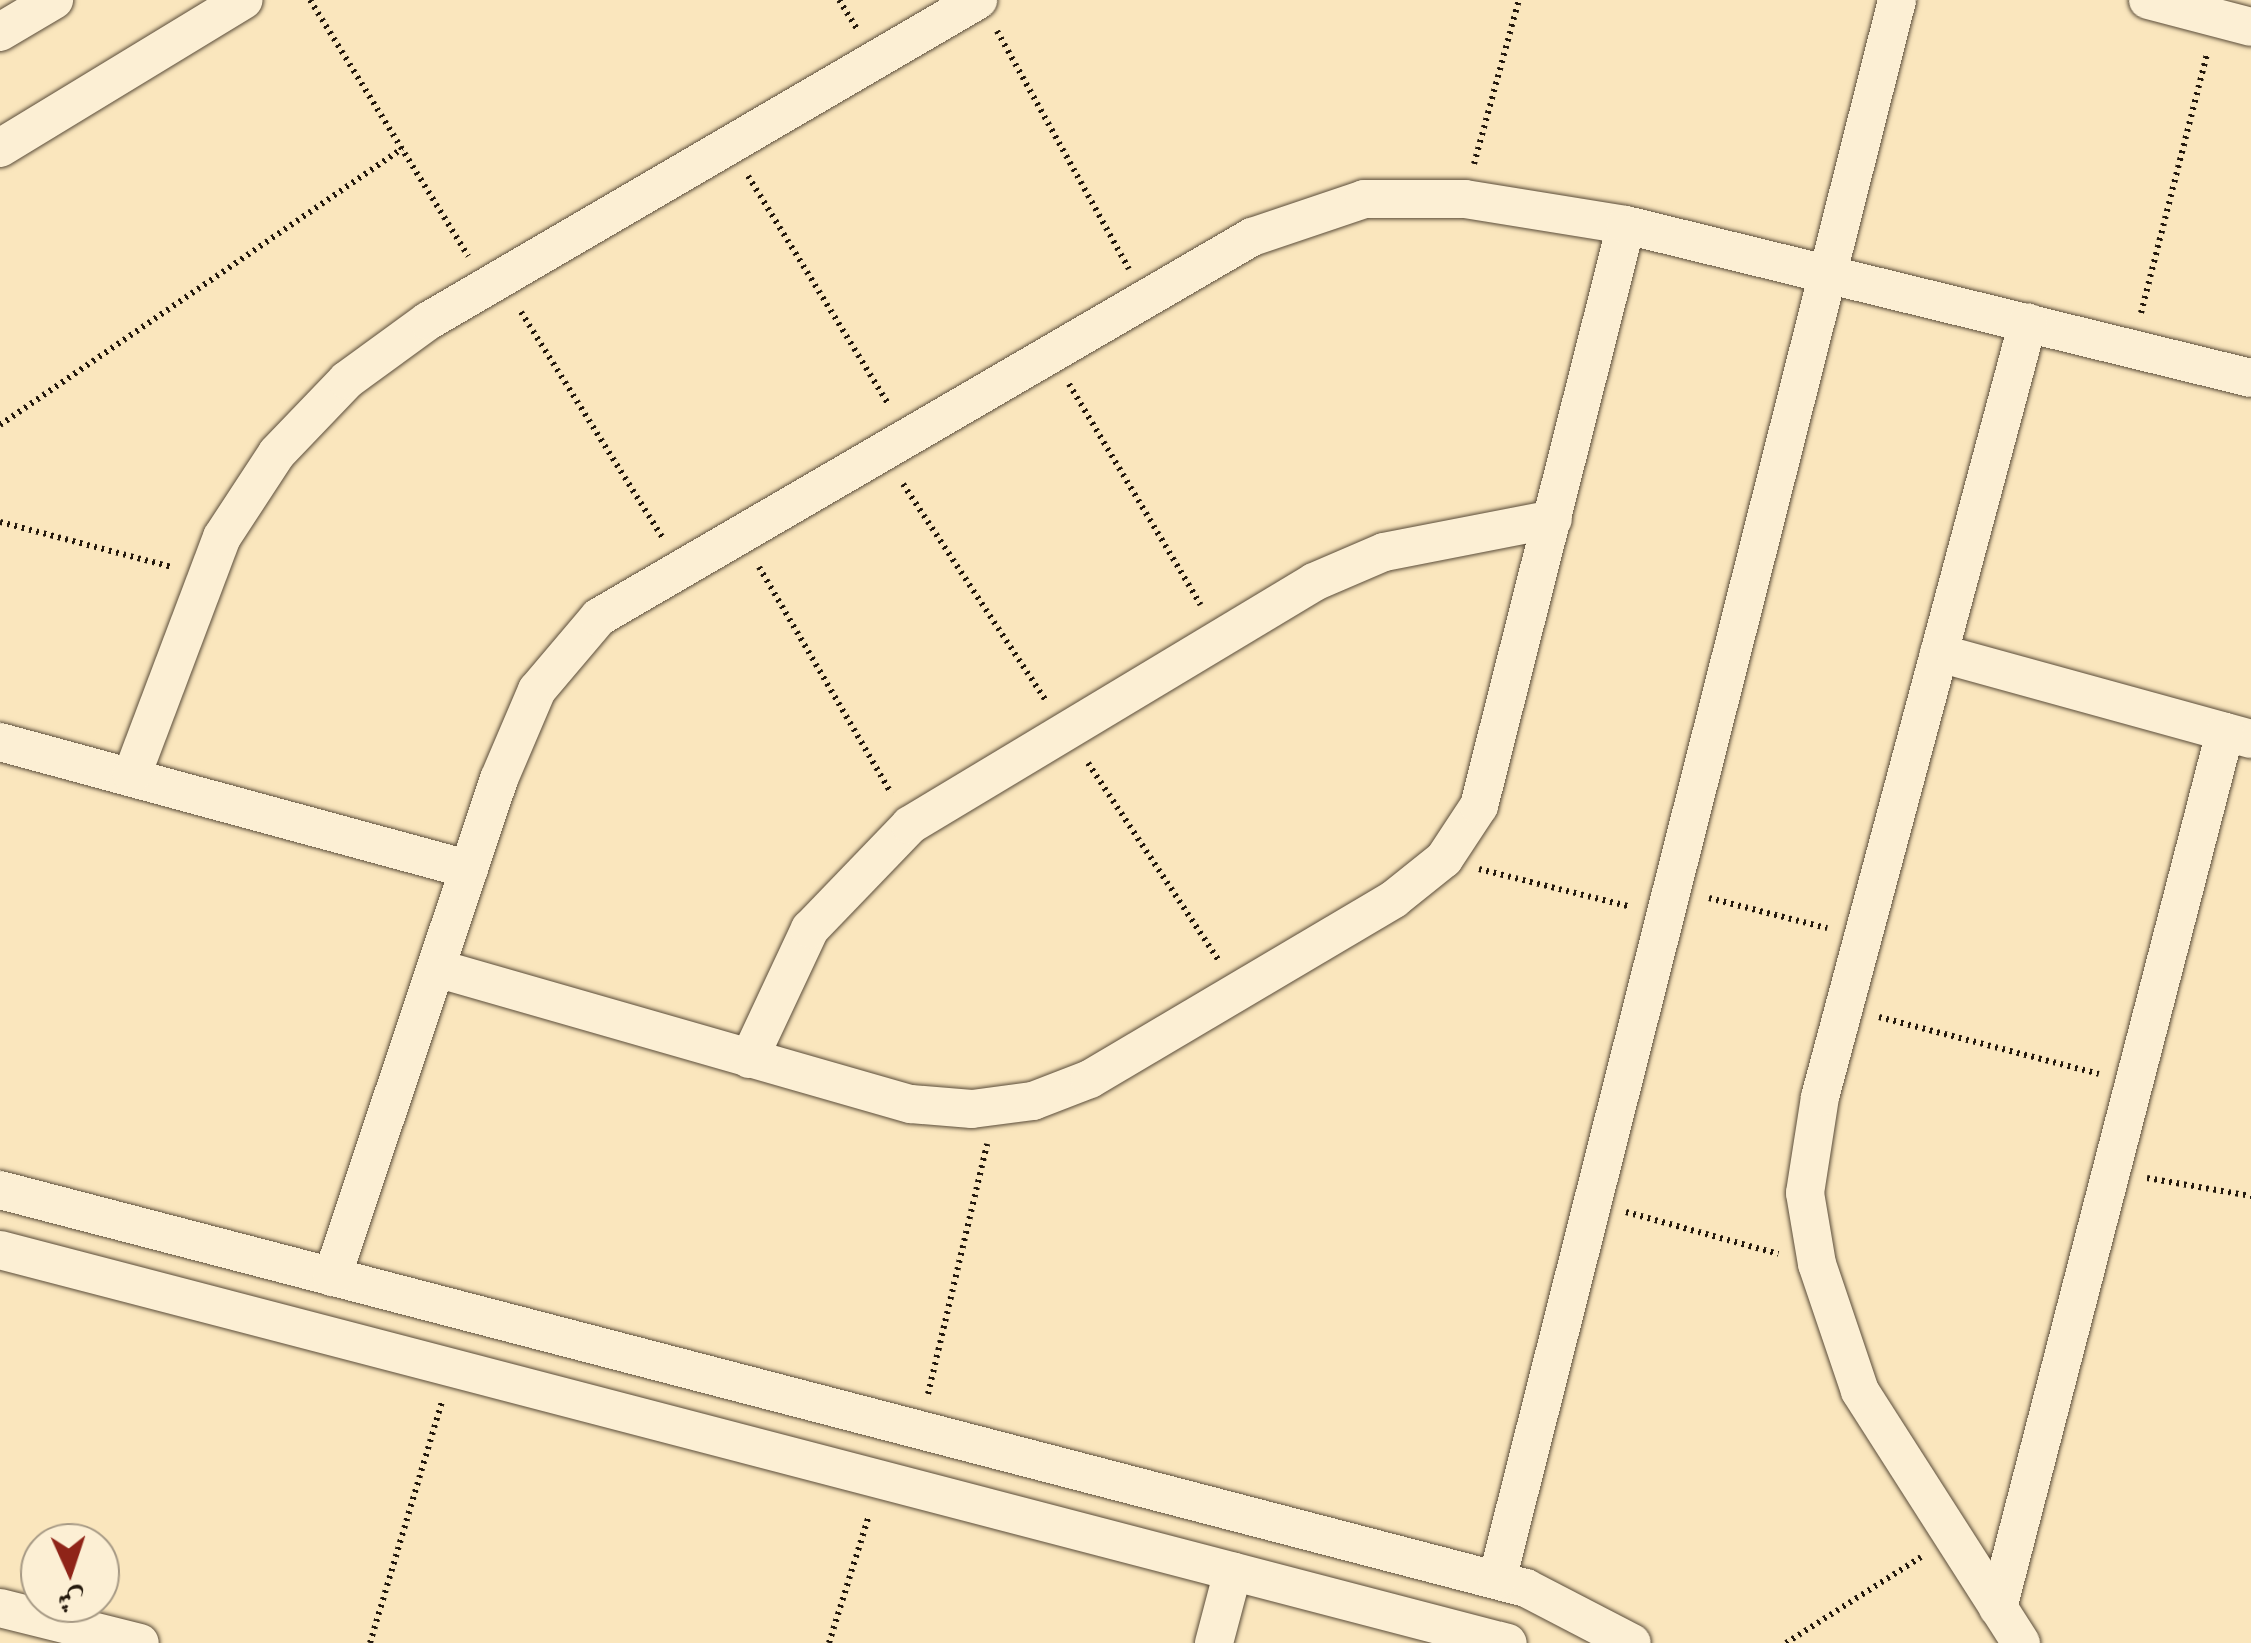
<!DOCTYPE html>
<meta charset="utf-8">
<style>
body{margin:0}
#map{position:relative;width:2251px;height:1643px;overflow:hidden;background:#fae6bd;font-family:Cardo,Amiri,serif}
div>[style]{position:absolute}
.path>*{height:6px;margin-top:-3px;transform-origin:0;background:repeating-linear-gradient(90deg,#24190d 0 2.5px,transparent 0 7.5px)}
.roads{filter:drop-shadow(0 0 2px #5a4c39) drop-shadow(0 0 2px #5a4c39)}
.minor>*{height:38px;margin:-19px;padding:0 19px;transform-origin:19px;border-radius:19px;background:#fcefd4}
span{translate:-50% -50%;white-space:nowrap;text-align:center;line-height:1.15;-webkit-text-stroke:8px #fcefd4;paint-order:stroke}
.north{position:absolute;left:20px;top:1523px;width:100px;height:100px;box-sizing:border-box;background:#fcefd4;border:2px solid #a69984;border-radius:50%;rotate:177deg;font-size:28px;font-weight:700;line-height:40px;text-align:center;color:#24190d}
.north::after{content:'';display:block;margin:auto;width:35px;height:45px;background:#8f2418;clip-path:polygon(50% 0,100% 100%,50% 72%,0 100%)}
</style>
<div id="map">
<div class="path">
<i style="left:310px;top:0;width:301px;rotate:58.3deg"></i>
<i style="left:839px;top:0;width:34px;rotate:58deg"></i>
<i style="left:997px;top:31px;width:272px;rotate:61deg"></i>
<i style="left:1474px;top:164px;width:170px;rotate:-74.7deg"></i>
<i style="left:748px;top:176px;width:268px;rotate:58.4deg"></i>
<i style="left:521px;top:312px;width:267px;rotate:57.9deg"></i>
<i style="left:2141px;top:313px;width:267px;rotate:-75.7deg"></i>
<i style="left:1069px;top:384px;width:257px;rotate:59.2deg"></i>
<i style="left:0;top:425px;width:488px;rotate:-34.5deg"></i>
<i style="left:903px;top:484px;width:258px;rotate:56.6deg"></i>
<i style="left:0;top:522px;width:178px;rotate:14.7deg"></i>
<i style="left:759px;top:567px;width:262px;rotate:59.7deg"></i>
<i style="left:1088px;top:763px;width:237px;rotate:56.5deg"></i>
<i style="left:1479px;top:869px;width:153px;rotate:14deg"></i>
<i style="left:1709px;top:898px;width:122px;rotate:14.3deg"></i>
<i style="left:1879px;top:1017px;width:227px;rotate:14.5deg"></i>
<i style="left:2147px;top:1178px;width:106px;rotate:9.8deg"></i>
<i style="left:1626px;top:1212px;width:158px;rotate:15.4deg"></i>
<i style="left:928px;top:1394px;width:257px;rotate:-76.7deg"></i>
<i style="left:370px;top:1643px;width:252px;rotate:-73.4deg"></i>
<i style="left:829px;top:1643px;width:134px;rotate:-72.6deg"></i>
<i style="left:1786px;top:1643px;width:160px;rotate:-32.5deg"></i>
</div>
<div class="roads">
<div class="minor">
<i style="left:2148px;top:0;width:106px;rotate:14.7deg"></i>
<i style="left:0;top:32px;width:63px;rotate:-30.7deg"></i>
<i style="left:0;top:148px;width:285px;rotate:-31.3deg"></i>
<i style="left:1939px;top:653px;width:324px;rotate:15.4deg"></i>
<i style="left:0;top:742px;width:486px;rotate:15.2deg"></i>
<i style="left:132px;top:775px;width:254px;rotate:-69.3deg"></i>
<i style="left:222px;top:537px;width:100px;rotate:-56.8deg"></i>
<i style="left:277px;top:453px;width:101px;rotate:-46.2deg"></i>
<i style="left:347px;top:380px;width:100px;rotate:-36.1deg"></i>
<i style="left:428px;top:321px;width:637px;rotate:-30.27deg"></i>
<i style="left:436px;top:968px;width:494px;rotate:16deg"></i>
<i style="left:911px;top:1104px;width:61px;rotate:4.7deg"></i>
<i style="left:972px;top:1109px;width:62px;rotate:-7.5deg"></i>
<i style="left:1033px;top:1101px;width:61px;rotate:-21.1deg"></i>
<i style="left:1090px;top:1079px;width:353px;rotate:-30.6deg"></i>
<i style="left:1394px;top:899px;width:64px;rotate:-38.7deg"></i>
<i style="left:1444px;top:859px;width:64px;rotate:-56.6deg"></i>
<i style="left:1479px;top:806px;width:599px;rotate:-75.8deg"></i>
<i style="left:749px;top:1059px;width:144px;rotate:-64.9deg"></i>
<i style="left:810px;top:929px;width:144px;rotate:-46.1deg"></i>
<i style="left:910px;top:825px;width:471px;rotate:-31deg"></i>
<i style="left:1314px;top:582px;width:76px;rotate:-23.2deg"></i>
<i style="left:1384px;top:552px;width:172px;rotate:-11deg"></i>
<i style="left:0;top:1190px;width:1577px;rotate:14.62deg"></i>
<i style="left:1526px;top:1588px;width:119px;rotate:27.4deg"></i>
<i style="left:0;top:1250px;width:1558px;rotate:14.61deg"></i>
<i style="left:332px;top:1277px;width:525px;rotate:-71.46deg"></i>
<i style="left:499px;top:779px;width:97px;rotate:-66.9deg"></i>
<i style="left:537px;top:690px;width:96px;rotate:-49.7deg"></i>
<i style="left:599px;top:617px;width:756px;rotate:-30.2deg"></i>
<i style="left:1252px;top:237px;width:118px;rotate:-18.7deg"></i>
<i style="left:1364px;top:199px;width:101px"></i>
<i style="left:1465px;top:199px;width:163px;rotate:9.2deg"></i>
<i style="left:1626px;top:225px;width:643px;rotate:13.76deg"></i>
<i style="left:1497px;top:1580px;width:1630px;rotate:-75.79deg"></i>
<i style="left:0;top:1608px;width:144px;rotate:14deg"></i>
<i style="left:1998px;top:1608px;width:905px;rotate:-75.47deg"></i>
<i style="left:1214px;top:1643px;width:74px;rotate:-75.2deg"></i>
<i style="left:2021px;top:1643px;width:299px;rotate:-122.6deg"></i>
<i style="left:1860px;top:1391px;width:134px;rotate:-108.7deg"></i>
<i style="left:1817px;top:1264px;width:72px;rotate:-99.6deg"></i>
<i style="left:1805px;top:1193px;width:97px;rotate:-81.1deg"></i>
<i style="left:1820px;top:1097px;width:802px;rotate:-74.98deg"></i>
</div>
</div>
<div class="north">ش</div>
</div>
